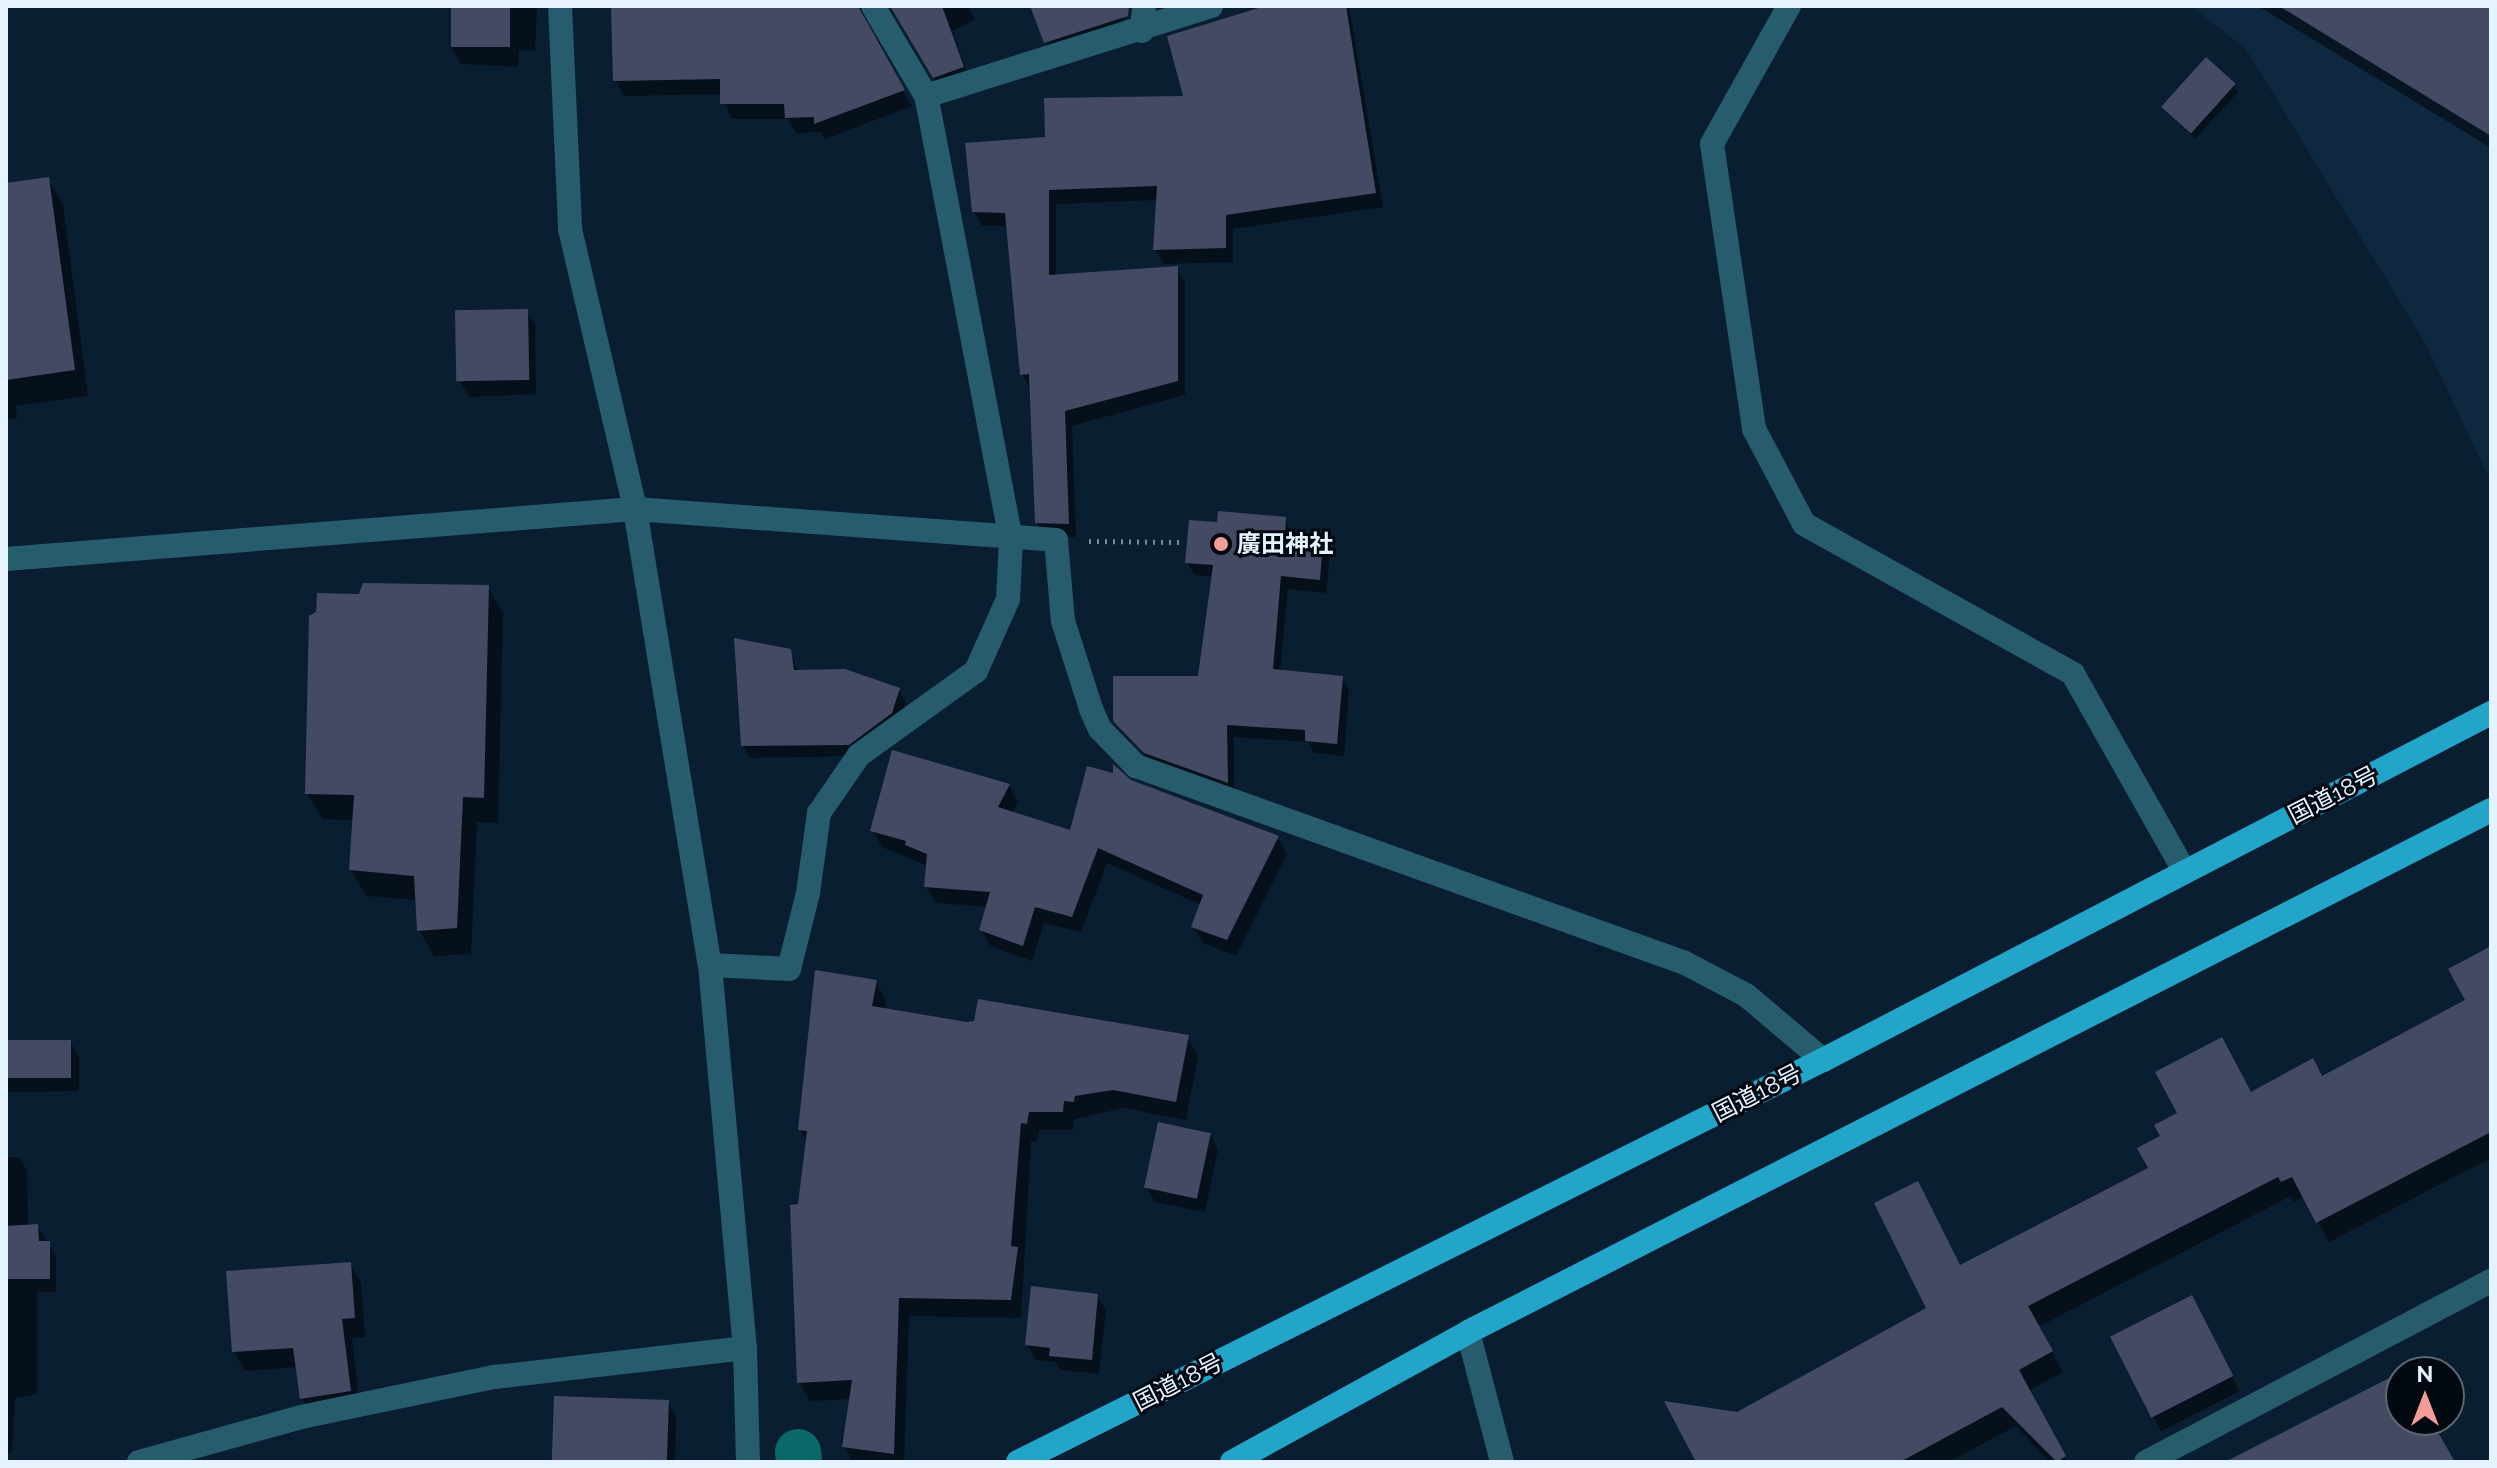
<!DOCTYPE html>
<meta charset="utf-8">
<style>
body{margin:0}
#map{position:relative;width:2497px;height:1468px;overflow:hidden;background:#0a1e31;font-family:Raleway,"Noto Sans JP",sans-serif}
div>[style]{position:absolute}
.built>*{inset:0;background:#0d283f}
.shadow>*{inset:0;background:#0007;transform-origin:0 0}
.canal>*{height:46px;margin:-23px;padding:0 23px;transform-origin:23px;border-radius:23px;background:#0b6868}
.building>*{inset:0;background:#444a64;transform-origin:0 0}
.path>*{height:5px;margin-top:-2.5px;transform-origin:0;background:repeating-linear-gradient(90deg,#798999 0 2px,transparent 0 8px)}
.minor>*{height:24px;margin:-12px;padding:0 12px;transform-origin:12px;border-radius:12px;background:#275c6c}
.tertiary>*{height:24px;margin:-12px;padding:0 12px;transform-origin:12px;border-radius:12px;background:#275c6c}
.trunk>*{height:24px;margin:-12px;padding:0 12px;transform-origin:12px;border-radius:12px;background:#22a5c8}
.dots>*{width:22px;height:22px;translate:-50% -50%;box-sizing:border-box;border:4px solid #020810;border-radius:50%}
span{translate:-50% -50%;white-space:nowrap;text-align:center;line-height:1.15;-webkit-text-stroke:6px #020810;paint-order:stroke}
.poi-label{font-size:24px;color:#e5f2ff;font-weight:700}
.left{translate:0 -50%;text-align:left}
.street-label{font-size:24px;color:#e5f2ff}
.frame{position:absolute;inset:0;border:8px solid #e5f2ff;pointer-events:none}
.north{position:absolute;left:2385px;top:1356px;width:80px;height:80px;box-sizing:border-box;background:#020810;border:2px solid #5d6670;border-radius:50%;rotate:0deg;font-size:22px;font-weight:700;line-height:32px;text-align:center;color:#e5f2ff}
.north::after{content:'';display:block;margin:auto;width:28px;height:36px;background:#f59b98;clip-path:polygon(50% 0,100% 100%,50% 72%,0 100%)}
</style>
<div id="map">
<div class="built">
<i style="clip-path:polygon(2191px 6px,2491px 6px,2491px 482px,2425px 343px,2246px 49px)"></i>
</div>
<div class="shadow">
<i style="clip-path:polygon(453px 6px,537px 6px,535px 51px,519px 50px,518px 67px,461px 64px,451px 47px)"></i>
<i style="clip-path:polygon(613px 6px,863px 6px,868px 31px,912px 106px,825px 139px,821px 132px,796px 133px,788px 119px,731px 119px,722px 94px,624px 96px,615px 81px)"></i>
<i style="clip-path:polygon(892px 6px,968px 6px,975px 20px,952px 31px,970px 81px,942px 91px)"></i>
<i style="clip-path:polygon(1073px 6px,1126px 6px,1123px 26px,1050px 49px,1046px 42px)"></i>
<i style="clip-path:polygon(1273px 6px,1349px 6px,1383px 207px,1233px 229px,1233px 262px,1164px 264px,1155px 249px,1158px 200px,1056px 204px,1056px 277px,1177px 269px,1185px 283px,1185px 395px,1072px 426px,1076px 537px,1045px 537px,1037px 523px,1030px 388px,1022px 374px,1008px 226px,982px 226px,974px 211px,1047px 139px,1186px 98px)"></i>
<i style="clip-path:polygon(2258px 6px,2491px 6px,2491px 148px)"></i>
<i style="clip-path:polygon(2234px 85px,2238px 92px,2195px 139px,2163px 107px)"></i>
<i style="clip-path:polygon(48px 179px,63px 205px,88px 396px,16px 406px,17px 418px,6px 420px,6px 185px)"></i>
<i style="clip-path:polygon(527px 311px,535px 325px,536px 394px,469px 397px,461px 383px)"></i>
<i style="clip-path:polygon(1285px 519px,1292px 539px,1322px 542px,1330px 555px,1326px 593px,1288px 589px,1280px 672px,1342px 678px,1349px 691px,1344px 756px,1314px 753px,1308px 742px,1234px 737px,1234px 795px,1154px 766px,1115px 720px,1200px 678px,1214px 577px,1195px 575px,1187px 562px,1219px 524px)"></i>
<i style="clip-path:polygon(488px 587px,503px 613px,498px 823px,477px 822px,471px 954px,434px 956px,419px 930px,417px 900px,366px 896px,351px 870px,354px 820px,322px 819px,307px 793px,360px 596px)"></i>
<i style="clip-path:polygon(790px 650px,798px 672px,899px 690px,906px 702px,898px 726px,856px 756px,750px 758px,743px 745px)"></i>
<i style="clip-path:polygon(1130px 782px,1278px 838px,1287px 854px,1236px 956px,1203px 943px,1193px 927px,1201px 905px,1107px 863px,1081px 932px,1044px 923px,1032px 961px,991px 946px,981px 930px,988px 907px,936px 903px,926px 887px,928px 866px,882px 847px,873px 831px,1009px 785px,1018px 802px,1012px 814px,1072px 832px)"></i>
<i style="clip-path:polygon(2491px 951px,2491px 1158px,2329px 1242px,2304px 1197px,2294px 1202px,2291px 1196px,2038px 1327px,2063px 1372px,2029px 1391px,2067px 1462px,2049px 1462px,2016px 1426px,1949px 1462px,1698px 1462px,1737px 1414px,1928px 1309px,1960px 1267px,2151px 1169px,2251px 1095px,2322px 1078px,2468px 1000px)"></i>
<i style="clip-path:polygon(876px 982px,886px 1001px,885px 1010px,967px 1024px,1187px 1037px,1198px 1056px,1186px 1120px,1124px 1108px,1074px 1119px,1073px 1130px,1039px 1130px,1037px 1142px,1031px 1141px,1021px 1318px,909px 1316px,904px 1462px,853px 1462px,844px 1447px,851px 1399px,810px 1401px,799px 1382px,800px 1206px,807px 1141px,800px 1129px)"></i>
<i style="clip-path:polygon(6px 1042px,70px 1042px,79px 1056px,79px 1091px,6px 1092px)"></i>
<i style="clip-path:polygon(1210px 1134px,1218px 1149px,1205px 1212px,1155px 1202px,1146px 1187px)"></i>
<i style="clip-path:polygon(6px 1157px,19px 1157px,27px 1171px,28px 1227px,37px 1226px,56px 1256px,56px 1292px,37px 1292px,37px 1394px,15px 1398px,12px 1453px,6px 1453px)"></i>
<i style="clip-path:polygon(350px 1264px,361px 1283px,365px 1337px,352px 1338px,360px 1410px,313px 1418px,302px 1399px,297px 1367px,245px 1371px,234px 1351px)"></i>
<i style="clip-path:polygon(1097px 1296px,1106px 1310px,1099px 1374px,1060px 1370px,1055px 1362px,1036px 1360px,1027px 1345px)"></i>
<i style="left:2199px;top:1312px;width:89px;height:88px;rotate:63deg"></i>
<i style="clip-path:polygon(668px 1403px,676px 1417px,675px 1462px,554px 1460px)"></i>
</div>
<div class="canal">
<i style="left:798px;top:1452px;width:10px;rotate:84deg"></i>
</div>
<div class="building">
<i style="left:451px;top:6px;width:59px;height:41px"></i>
<i style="clip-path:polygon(611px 6px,858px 6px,905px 90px,814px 124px,814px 117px,785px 118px,784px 104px,720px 104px,720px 79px,613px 81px)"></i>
<i style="clip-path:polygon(890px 6px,942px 6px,964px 67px,933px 78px)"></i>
<i style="clip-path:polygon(1030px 6px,1129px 6px,1128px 16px,1044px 43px)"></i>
<i style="clip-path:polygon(1265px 6px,1346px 6px,1376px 193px,1226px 215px,1226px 248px,1153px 250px,1157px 186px,1049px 190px,1049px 275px,1178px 266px,1178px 381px,1065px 411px,1069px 524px,1035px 523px,1029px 374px,1020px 375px,1005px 213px,972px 212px,965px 143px,1045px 137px,1044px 98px,1183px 96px,1167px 36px)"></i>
<i style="clip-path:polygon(2279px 6px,2491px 6px,2491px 136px)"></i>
<i style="left:2206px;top:57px;width:40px;height:67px;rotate:42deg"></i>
<i style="clip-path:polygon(49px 177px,75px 370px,6px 380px,6px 183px)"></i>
<i style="left:528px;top:309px;width:71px;height:73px;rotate:89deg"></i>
<i style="clip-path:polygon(1218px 511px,1286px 517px,1285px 536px,1323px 540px,1320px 580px,1281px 576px,1273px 669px,1343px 676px,1337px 744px,1305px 741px,1305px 730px,1227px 725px,1228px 783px,1144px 753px,1113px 721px,1113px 676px,1198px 676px,1213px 565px,1185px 563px,1189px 520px,1217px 522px)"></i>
<i style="clip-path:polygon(363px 583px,489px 585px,484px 798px,463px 797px,457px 928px,417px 931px,414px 876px,349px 870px,354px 795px,305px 794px,309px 616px,316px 612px,317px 593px,359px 594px)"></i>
<i style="clip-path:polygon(734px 638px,791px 649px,794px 670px,845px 669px,900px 688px,892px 713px,849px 745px,741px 746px)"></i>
<i style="clip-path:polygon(892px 750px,1010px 784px,998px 807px,1070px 830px,1087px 766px,1113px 773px,1113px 764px,1131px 780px,1279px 836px,1227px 940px,1191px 927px,1203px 895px,1098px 848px,1072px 917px,1035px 907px,1023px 946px,979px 930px,990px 892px,924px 887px,927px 854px,905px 845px,906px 841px,870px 831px)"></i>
<i style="clip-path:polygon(2491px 946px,2491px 1132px,2316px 1223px,2292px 1177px,2281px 1182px,2278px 1177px,2028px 1306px,2053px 1351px,2019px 1370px,2066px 1456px,2057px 1462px,2002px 1407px,1900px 1462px,1696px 1462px,1664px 1401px,1737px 1412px,1926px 1308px,1874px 1203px,1918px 1181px,1960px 1265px,2148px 1168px,2137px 1148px,2160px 1136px,2154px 1125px,2177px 1113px,2155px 1072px,2222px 1037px,2251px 1092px,2313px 1058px,2322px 1076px,2465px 1000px,2448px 969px)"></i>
<i style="clip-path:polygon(815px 970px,877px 980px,872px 1006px,967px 1022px,974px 1021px,978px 999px,1189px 1035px,1176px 1102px,1113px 1090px,1075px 1096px,1074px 1102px,1064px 1101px,1063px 1112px,1029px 1112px,1027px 1124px,1021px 1123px,1011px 1246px,1018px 1247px,1011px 1300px,899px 1298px,894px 1454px,842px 1447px,852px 1380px,797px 1383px,790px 1205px,798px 1204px,807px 1131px,798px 1130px)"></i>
<i style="left:6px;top:1040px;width:65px;height:38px"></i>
<i style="left:1158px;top:1122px;width:54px;height:67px;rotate:12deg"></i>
<i style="clip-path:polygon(38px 1224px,39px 1241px,50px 1241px,50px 1279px,6px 1279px,6px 1226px)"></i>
<i style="clip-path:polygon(351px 1262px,355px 1318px,342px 1319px,351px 1391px,300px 1399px,293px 1348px,232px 1352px,226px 1271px)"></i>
<i style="clip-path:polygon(1031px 1286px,1098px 1294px,1092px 1360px,1049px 1356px,1050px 1348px,1025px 1345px)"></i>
<i style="left:2192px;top:1295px;width:91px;height:92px;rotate:63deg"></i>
<i style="clip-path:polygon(2401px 1372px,2401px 1420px,2431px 1420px,2455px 1462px,2225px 1462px)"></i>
<i style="left:554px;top:1396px;width:115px;height:64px;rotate:2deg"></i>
</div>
<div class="path">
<i style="left:1089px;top:541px;width:91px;rotate:0.6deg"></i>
</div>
<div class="minor">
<i style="left:1789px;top:6px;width:158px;rotate:119.2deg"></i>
<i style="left:1712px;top:144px;width:288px;rotate:81.6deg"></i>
<i style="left:1754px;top:429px;width:107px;rotate:62.2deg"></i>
<i style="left:1804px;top:524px;width:308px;rotate:29.1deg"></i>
<i style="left:2073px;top:674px;width:227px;rotate:60.5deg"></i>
<i style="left:1142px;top:31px;width:25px;rotate:-85deg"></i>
<i style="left:926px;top:96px;width:299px;rotate:-17.5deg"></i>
<i style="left:635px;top:509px;width:422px;rotate:4.2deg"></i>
<i style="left:1056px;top:540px;width:81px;rotate:85.1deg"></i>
<i style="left:1063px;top:621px;width:92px;rotate:72.3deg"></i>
<i style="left:1091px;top:709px;width:22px;rotate:66deg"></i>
<i style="left:1100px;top:729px;width:52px;rotate:45.8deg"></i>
<i style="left:1136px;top:766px;width:583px;rotate:19.74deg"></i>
<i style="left:1685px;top:963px;width:69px;rotate:27.7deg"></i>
<i style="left:1746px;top:995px;width:101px;rotate:40.2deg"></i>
<i style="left:710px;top:965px;width:79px;rotate:2.9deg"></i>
<i style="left:789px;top:969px;width:78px;rotate:-76deg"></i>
<i style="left:808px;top:893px;width:81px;rotate:-82.2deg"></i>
<i style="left:819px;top:813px;width:70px;rotate:-55.4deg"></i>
<i style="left:859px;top:755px;width:144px;rotate:-35.7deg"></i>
<i style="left:976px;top:671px;width:79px;rotate:-66deg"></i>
<i style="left:1008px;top:599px;width:59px;rotate:-87.1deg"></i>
<i style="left:1011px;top:540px;width:452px;rotate:-100.8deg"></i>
<i style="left:926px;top:96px;width:104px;rotate:-120.5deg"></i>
<i style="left:1468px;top:1332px;width:134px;rotate:75.3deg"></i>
<i style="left:139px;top:1462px;width:168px;rotate:-15.5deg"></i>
<i style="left:301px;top:1417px;width:198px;rotate:-11.7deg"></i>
<i style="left:495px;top:1377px;width:252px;rotate:-6.6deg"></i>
<i style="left:2146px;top:1462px;width:390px;rotate:-27.7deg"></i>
</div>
<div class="tertiary">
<i style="left:560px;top:6px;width:223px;rotate:87.4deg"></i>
<i style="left:570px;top:229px;width:287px;rotate:76.9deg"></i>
<i style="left:635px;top:509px;width:462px;rotate:80.7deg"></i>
<i style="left:710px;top:965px;width:385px;rotate:84.8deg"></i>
<i style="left:745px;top:1348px;width:114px;rotate:88.5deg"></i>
<i style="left:6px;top:559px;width:631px;rotate:-4.54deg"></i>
</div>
<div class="trunk">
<i style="left:1018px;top:1462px;width:900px;rotate:-26.54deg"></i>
<i style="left:1823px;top:1060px;width:753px;rotate:-27.45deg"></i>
<i style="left:1232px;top:1462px;width:269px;rotate:-28.8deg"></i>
<i style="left:1468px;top:1332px;width:1148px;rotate:-27.03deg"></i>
</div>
<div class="dots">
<i style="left:1221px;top:544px;background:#f59b98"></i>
</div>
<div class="poi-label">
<span class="left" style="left:1237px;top:544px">廣田神社</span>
</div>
<div class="street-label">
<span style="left:2333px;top:795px;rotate:-27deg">国道18号</span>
<span style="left:1757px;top:1093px;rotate:-27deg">国道18号</span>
<span style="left:1178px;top:1382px;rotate:-27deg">国道18号</span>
</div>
<div class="frame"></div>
<div class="north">N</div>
</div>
